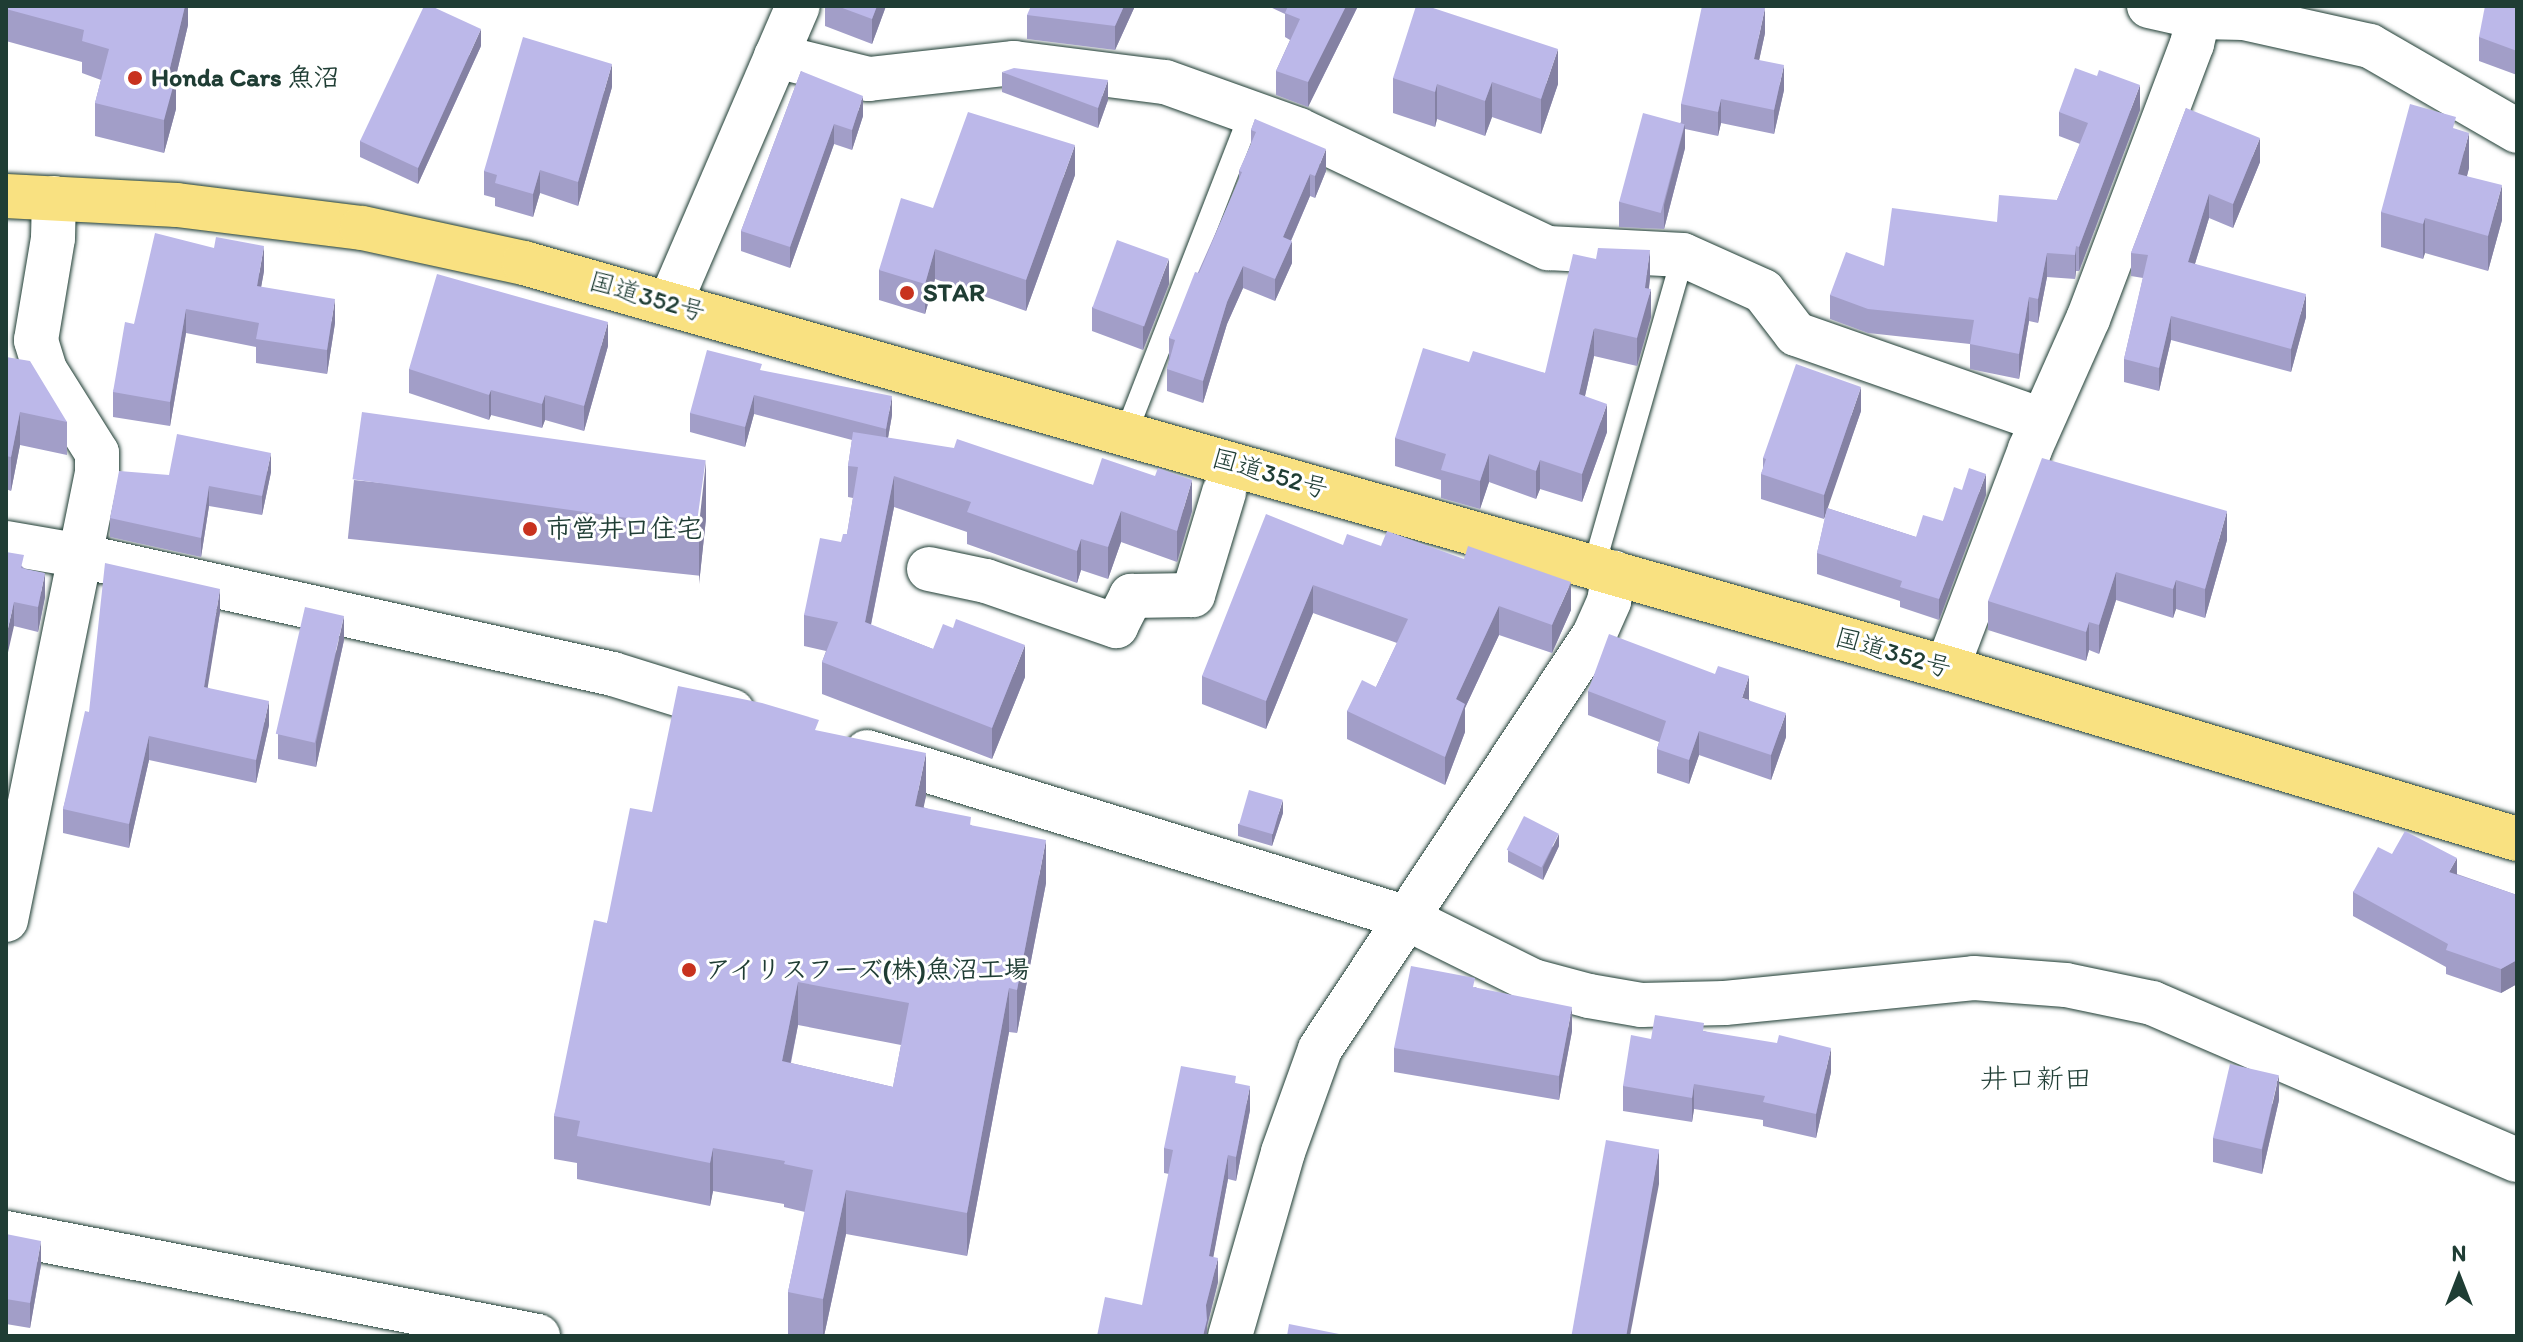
<!DOCTYPE html>
<meta charset="utf-8">
<style>
body{margin:0}
#map{position:relative;width:2523px;height:1342px;overflow:hidden;background:#fff;font-family:Itim,"Klee One",sans-serif}
div>[style]{position:absolute}
.roads{filter:drop-shadow(0 0 2px #1f3d34) drop-shadow(0 0 2px #1f3d34)}
.lane>*{height:22px;margin:-11px;padding:0 11px;transform-origin:11px;border-radius:11px;background:#fff}
.street>*{height:44px;margin:-22px;padding:0 22px;transform-origin:22px;border-radius:22px;background:#fff}
.highway>*{height:44px;margin:-22px;padding:0 22px;transform-origin:22px;border-radius:22px;background:#f9e181}
.wall>*{inset:0;background:#a29ec8;transform-origin:0 0}
.shaded-wall>*{inset:0;background:#8481a3}
.building>*{inset:0;background:#bcb8e9;transform-origin:0 0}
.dots>*{width:22px;height:22px;translate:-50% -50%;box-sizing:border-box;border:4px solid #fff;border-radius:50%}
span{translate:-50% -50%;white-space:nowrap;text-align:center;line-height:1.15;-webkit-text-stroke:6px #fff;paint-order:stroke}
.poi-label{font-size:26px;color:#1f3d34;font-weight:700}
.left{translate:0 -50%;text-align:left}
.street-label{font-size:26px;color:#1f3d34}
.neighbourhood-label{font-size:28px;color:#1f3d34}
.frame{position:absolute;inset:0;border:8px solid #1f3d34;pointer-events:none}
.north{position:absolute;left:2419px;top:1238px;width:80px;height:80px;-webkit-text-stroke:6px #fff;paint-order:stroke;rotate:0deg;font-size:22px;font-weight:700;line-height:32px;text-align:center;color:#1f3d34}
.north::after{content:'';display:block;margin:auto;width:28px;height:36px;background:#1f3d34;clip-path:polygon(50% 0,100% 100%,50% 72%,0 100%)}
</style>
<div id="map">
<div class="roads">
<div class="lane">
<i style="left:1126px;top:433px;width:344px;rotate:-68.7deg"></i>
<i style="left:1594px;top:566px;width:323px;rotate:-74deg"></i>
</div>
<div class="street">
<i style="left:2149px;top:6px;width:50px;rotate:12.7deg"></i>
<i style="left:2198px;top:17px;width:46px;rotate:1.2deg"></i>
<i style="left:2244px;top:18px;width:129px;rotate:12.5deg"></i>
<i style="left:2370px;top:46px;width:170px;rotate:30deg"></i>
<i style="left:776px;top:56px;width:96px;rotate:13.9deg"></i>
<i style="left:869px;top:79px;width:146px;rotate:-6.3deg"></i>
<i style="left:1014px;top:63px;width:152px;rotate:7.2deg"></i>
<i style="left:1165px;top:82px;width:142px;rotate:19.7deg"></i>
<i style="left:1299px;top:130px;width:276px;rotate:25.4deg"></i>
<i style="left:1548px;top:248px;width:135px;rotate:3deg"></i>
<i style="left:1683px;top:255px;width:88px;rotate:24.2deg"></i>
<i style="left:1763px;top:291px;width:54px;rotate:52.5deg"></i>
<i style="left:1796px;top:334px;width:260px;rotate:19.3deg"></i>
<i style="left:670px;top:303px;width:323px;rotate:-66.7deg"></i>
<i style="left:6px;top:543px;width:76px;rotate:9.8deg"></i>
<i style="left:81px;top:556px;width:545px;rotate:12.51deg"></i>
<i style="left:613px;top:674px;width:125px;rotate:17.3deg"></i>
<i style="left:929px;top:569px;width:58px;rotate:11.9deg"></i>
<i style="left:986px;top:581px;width:138px;rotate:19.1deg"></i>
<i style="left:1116px;top:626px;width:34px;rotate:-63deg"></i>
<i style="left:1131px;top:596px;width:62px;rotate:-0.9deg"></i>
<i style="left:1193px;top:595px;width:108px;rotate:-73.2deg"></i>
<i style="left:1947px;top:668px;width:234px;rotate:-69.2deg"></i>
<i style="left:2030px;top:449px;width:142px;rotate:-66deg"></i>
<i style="left:2088px;top:319px;width:294px;rotate:-69.3deg"></i>
<i style="left:2192px;top:44px;width:28px;rotate:-77deg"></i>
<i style="left:867px;top:752px;width:562px;rotate:17.08deg"></i>
<i style="left:1404px;top:917px;width:144px;rotate:26.4deg"></i>
<i style="left:1533px;top:981px;width:58px;rotate:15deg"></i>
<i style="left:1589px;top:996px;width:53px;rotate:9.8deg"></i>
<i style="left:1641px;top:1005px;width:84px;rotate:-1.4deg"></i>
<i style="left:1725px;top:1003px;width:250px;rotate:-5.7deg"></i>
<i style="left:1974px;top:978px;width:92px;rotate:4.4deg"></i>
<i style="left:2066px;top:985px;width:88px;rotate:11.8deg"></i>
<i style="left:2152px;top:1003px;width:397px;rotate:23.3deg"></i>
<i style="left:6px;top:920px;width:456px;rotate:-78.5deg"></i>
<i style="left:97px;top:473px;width:20px;rotate:-90deg"></i>
<i style="left:97px;top:453px;width:98px;rotate:-122.1deg"></i>
<i style="left:45px;top:370px;width:31px;rotate:-107deg"></i>
<i style="left:36px;top:340px;width:103px;rotate:-80.5deg"></i>
<i style="left:53px;top:238px;width:40px;rotate:-88.6deg"></i>
<i style="left:6px;top:1233px;width:542px;rotate:10.96deg"></i>
<i style="left:1230px;top:1336px;width:191px;rotate:-73.9deg"></i>
<i style="left:1283px;top:1152px;width:109px;rotate:-70.2deg"></i>
<i style="left:1320px;top:1049px;width:499px;rotate:-56.5deg"></i>
<i style="left:1595px;top:633px;width:35px;rotate:-66deg"></i>
<i style="left:1609px;top:601px;width:29px;rotate:-80deg"></i>
</div>
<div class="highway">
<i style="left:6px;top:196px;width:171px;rotate:3deg"></i>
<i style="left:177px;top:205px;width:186px;rotate:7.1deg"></i>
<i style="left:362px;top:228px;width:166px;rotate:12.2deg"></i>
<i style="left:524px;top:263px;width:1480px;rotate:15.89deg"></i>
<i style="left:1947px;top:668px;width:595px;rotate:16.7deg"></i>
</div>
</div>
<div class="wall">
<i style="clip-path:polygon(6px 6px,188px 6px,188px 25px,176px 76px,176px 109px,164px 153px,95px 136px,95px 103px,101px 80px,82px 73px,82px 62px,6px 41px)"></i>
<i style="clip-path:polygon(825px 6px,886px 6px,872px 44px,825px 26px)"></i>
<i style="clip-path:polygon(1135px 6px,1115px 50px,1027px 39px,1027px 15px)"></i>
<i style="clip-path:polygon(1268px 6px,1358px 6px,1308px 107px,1276px 95px,1276px 71px,1290px 40px,1285px 37px,1285px 14px)"></i>
<i style="clip-path:polygon(2517px 6px,2517px 75px,2479px 61px,2479px 37px)"></i>
<i style="clip-path:polygon(1765px 33px,1759px 60px,1784px 90px,1774px 134px,1721px 123px,1718px 136px,1685px 129px,1685px 148px,1664px 229px,1619px 227px,1619px 202px,1681px 122px,1681px 104px)"></i>
<i style="clip-path:polygon(481px 46px,418px 184px,360px 157px,360px 141px)"></i>
<i style="clip-path:polygon(801px 71px,863px 116px,852px 150px,834px 144px,790px 268px,741px 251px,741px 231px)"></i>
<i style="clip-path:polygon(1002px 72px,1108px 100px,1098px 128px,1002px 92px)"></i>
<i style="clip-path:polygon(1393px 78px,1558px 84px,1541px 134px,1492px 117px,1485px 136px,1437px 119px,1435px 127px,1393px 113px)"></i>
<i style="clip-path:polygon(612px 87px,578px 206px,540px 193px,533px 217px,495px 206px,495px 198px,484px 195px,484px 171px)"></i>
<i style="clip-path:polygon(2186px 108px,2260px 162px,2233px 228px,2209px 218px,2195px 264px,2306px 317px,2291px 372px,2171px 340px,2159px 391px,2124px 382px,2124px 359px,2143px 278px,2131px 276px,2131px 253px)"></i>
<i style="clip-path:polygon(2140px 110px,2079px 271px,2076px 271px,2075px 279px,2047px 277px,2038px 323px,2029px 321px,2019px 379px,1970px 369px,1970px 344px,1868px 333px,1830px 319px,1830px 295px,1997px 222px,2057px 200px,2080px 144px,2059px 136px,2059px 112px)"></i>
<i style="clip-path:polygon(1255px 119px,1326px 171px,1315px 198px,1310px 196px,1291px 241px,1292px 263px,1275px 301px,1243px 288px,1227px 324px,1203px 403px,1167px 391px,1167px 369px,1169px 360px,1169px 338px,1239px 180px,1239px 171px,1251px 145px,1251px 130px)"></i>
<i style="clip-path:polygon(2456px 129px,2469px 168px,2467px 176px,2502px 220px,2488px 271px,2425px 253px,2423px 259px,2381px 247px,2381px 212px)"></i>
<i style="clip-path:polygon(1075px 175px,1026px 311px,935px 279px,925px 314px,879px 300px,879px 270px,933px 208px)"></i>
<i style="clip-path:polygon(264px 271px,261px 287px,335px 323px,327px 374px,256px 363px,256px 347px,186px 333px,170px 426px,113px 417px,113px 392px,134px 324px)"></i>
<i style="clip-path:polygon(1650px 278px,1649px 289px,1651px 317px,1637px 366px,1594px 356px,1585px 396px,1607px 432px,1582px 502px,1540px 489px,1536px 499px,1489px 482px,1480px 509px,1441px 498px,1441px 480px,1395px 466px,1395px 438px,1469px 362px,1545px 373px)"></i>
<i style="clip-path:polygon(1169px 284px,1143px 350px,1092px 331px,1092px 307px)"></i>
<i style="clip-path:polygon(608px 346px,584px 431px,545px 420px,542px 428px,491px 415px,489px 420px,409px 393px,409px 369px)"></i>
<i style="clip-path:polygon(6px 357px,67px 422px,67px 455px,20px 445px,11px 491px,6px 489px)"></i>
<i style="clip-path:polygon(762px 371px,892px 415px,888px 438px,1093px 485px,1192px 511px,1177px 562px,1121px 542px,1108px 579px,1081px 570px,1077px 583px,967px 544px,967px 532px,894px 507px,871px 625px,933px 649px,1025px 677px,992px 759px,822px 694px,822px 662px,826px 651px,804px 646px,804px 615px,841px 542px,847px 534px,853px 498px,848px 497px,848px 466px,852px 440px,754px 414px,745px 447px,690px 432px,690px 413px)"></i>
<i style="clip-path:polygon(1861px 411px,1827px 508px,1916px 537px,1943px 521px,1962px 490px,1986px 495px,1939px 620px,1900px 607px,1900px 601px,1817px 574px,1817px 553px,1827px 510px,1824px 519px,1761px 499px,1761px 474px,1763px 469px,1763px 458px)"></i>
<i style="clip-path:polygon(271px 472px,262px 515px,209px 506px,201px 557px,110px 537px,110px 518px,169px 475px)"></i>
<i style="left:354px;top:480px;width:354px;height:59px;rotate:6deg"></i>
<i style="clip-path:polygon(2227px 540px,2205px 618px,2176px 609px,2173px 618px,2116px 600px,2099px 654px,2089px 650px,2086px 661px,1988px 630px,1988px 601px)"></i>
<i style="clip-path:polygon(1343px 545px,1381px 546px,1571px 610px,1552px 653px,1499px 635px,1465px 708px,1465px 732px,1445px 785px,1347px 739px,1347px 711px,1376px 687px,1397px 643px,1313px 613px,1266px 729px,1202px 704px,1202px 676px)"></i>
<i style="clip-path:polygon(6px 552px,24px 568px,45px 597px,38px 632px,14px 626px)"></i>
<i style="clip-path:polygon(220px 612px,207px 687px,269px 725px,256px 783px,149px 760px,129px 848px,63px 833px,63px 809px,89px 712px)"></i>
<i style="clip-path:polygon(344px 640px,316px 767px,278px 759px,278px 734px)"></i>
<i style="clip-path:polygon(1588px 691px,1749px 700px,1786px 737px,1771px 780px,1699px 755px,1689px 784px,1657px 773px,1657px 749px,1659px 742px,1588px 715px)"></i>
<i style="clip-path:polygon(evenodd,819px 731px,926px 796px,923px 807px,971px 825px,1046px 883px,1017px 1033px,1009px 1032px,967px 1256px,846px 1234px,824px 1336px,794px 1336px,788px 1335px,788px 1292px,805px 1212px,784px 1207px,784px 1204px,713px 1191px,710px 1206px,577px 1179px,577px 1163px,554px 1159px,554px 1116px,607px 923px,652px 812px,819px 731px,798px 1025px,901px 1045px,893px 1087px,791px 1063px,798px 1025px)"></i>
<i style="clip-path:polygon(1283px 813px,1272px 846px,1238px 836px,1238px 824px)"></i>
<i style="clip-path:polygon(1559px 846px,1543px 880px,1508px 862px,1508px 850px)"></i>
<i style="clip-path:polygon(2392px 854px,2457px 874px,2517px 895px,2517px 984px,2501px 993px,2446px 974px,2446px 967px,2353px 916px,2353px 892px)"></i>
<i style="clip-path:polygon(1475px 987px,1572px 1031px,1559px 1100px,1394px 1072px,1394px 1048px)"></i>
<i style="clip-path:polygon(1704px 1031px,1831px 1072px,1816px 1138px,1763px 1126px,1763px 1120px,1694px 1109px,1692px 1122px,1623px 1111px,1623px 1086px,1651px 1039px)"></i>
<i style="clip-path:polygon(1236px 1083px,1250px 1110px,1236px 1181px,1228px 1179px,1213px 1257px,1218px 1282px,1207px 1326px,1207px 1336px,1169px 1174px,1164px 1173px,1164px 1148px)"></i>
<i style="clip-path:polygon(2279px 1100px,2262px 1174px,2213px 1162px,2213px 1138px)"></i>
<i style="clip-path:polygon(6px 1234px,41px 1265px,30px 1328px,6px 1324px)"></i>
</div>
<div class="shaded-wall">
<i style="clip-path:polygon(185px 6px,188px 6px,188px 25px,176px 76px,176px 109px,164px 153px,164px 120px,169px 72px)"></i>
<i style="clip-path:polygon(877px 6px,886px 6px,872px 44px,872px 19px)"></i>
<i style="clip-path:polygon(1124px 6px,1135px 6px,1115px 50px,1115px 26px)"></i>
<i style="clip-path:polygon(1346px 6px,1358px 6px,1308px 107px,1308px 82px)"></i>
<i style="clip-path:polygon(1765px 8px,1765px 33px,1754px 84px,1754px 59px)"></i>
<i style="clip-path:polygon(481px 29px,481px 46px,418px 184px,418px 168px)"></i>
<i style="clip-path:polygon(1558px 49px,1558px 84px,1541px 134px,1541px 99px)"></i>
<i style="clip-path:polygon(612px 64px,612px 87px,578px 206px,578px 182px)"></i>
<i style="clip-path:polygon(1784px 65px,1784px 90px,1774px 134px,1774px 110px)"></i>
<i style="clip-path:polygon(1108px 80px,1108px 100px,1098px 128px,1098px 108px)"></i>
<i style="clip-path:polygon(1492px 82px,1492px 117px,1485px 136px,1485px 101px)"></i>
<i style="clip-path:polygon(1437px 84px,1437px 119px,1435px 127px,1435px 92px)"></i>
<i style="clip-path:polygon(2140px 85px,2140px 110px,2079px 271px,2079px 247px)"></i>
<i style="clip-path:polygon(863px 96px,863px 116px,852px 150px,852px 130px)"></i>
<i style="clip-path:polygon(1721px 99px,1721px 123px,1718px 136px,1718px 112px)"></i>
<i style="clip-path:polygon(834px 124px,834px 144px,790px 268px,790px 247px)"></i>
<i style="clip-path:polygon(1685px 124px,1685px 148px,1664px 229px,1664px 205px)"></i>
<i style="clip-path:polygon(2469px 133px,2469px 168px,2458px 209px,2458px 174px)"></i>
<i style="clip-path:polygon(2260px 138px,2260px 162px,2233px 228px,2233px 204px)"></i>
<i style="clip-path:polygon(1075px 145px,1075px 175px,1026px 311px,1026px 280px)"></i>
<i style="clip-path:polygon(1326px 149px,1326px 171px,1315px 198px,1315px 176px)"></i>
<i style="clip-path:polygon(540px 170px,540px 193px,533px 217px,533px 194px)"></i>
<i style="clip-path:polygon(1310px 174px,1310px 196px,1283px 259px,1283px 237px)"></i>
<i style="clip-path:polygon(2502px 185px,2502px 220px,2488px 271px,2488px 236px)"></i>
<i style="clip-path:polygon(2209px 194px,2209px 218px,2188px 286px,2188px 262px)"></i>
<i style="clip-path:polygon(2425px 218px,2425px 253px,2423px 259px,2423px 224px)"></i>
<i style="clip-path:polygon(1292px 241px,1292px 263px,1275px 301px,1275px 279px)"></i>
<i style="clip-path:polygon(264px 246px,264px 271px,257px 310px,257px 286px)"></i>
<i style="clip-path:polygon(2076px 246px,2076px 271px,2075px 279px,2075px 255px)"></i>
<i style="clip-path:polygon(935px 249px,935px 279px,925px 314px,925px 284px)"></i>
<i style="clip-path:polygon(1650px 250px,1650px 278px,1647px 302px,1651px 289px,1651px 317px,1637px 366px,1637px 338px)"></i>
<i style="clip-path:polygon(2047px 253px,2047px 277px,2038px 323px,2038px 299px)"></i>
<i style="clip-path:polygon(1169px 259px,1169px 284px,1143px 350px,1143px 326px)"></i>
<i style="clip-path:polygon(1243px 266px,1243px 288px,1227px 324px,1203px 403px,1203px 381px,1227px 302px)"></i>
<i style="clip-path:polygon(2306px 294px,2306px 317px,2291px 372px,2291px 349px)"></i>
<i style="clip-path:polygon(2029px 297px,2029px 321px,2019px 379px,2019px 354px)"></i>
<i style="clip-path:polygon(335px 299px,335px 323px,327px 374px,327px 350px)"></i>
<i style="clip-path:polygon(186px 309px,186px 333px,170px 426px,170px 402px)"></i>
<i style="clip-path:polygon(2171px 316px,2171px 340px,2159px 391px,2159px 368px)"></i>
<i style="clip-path:polygon(608px 322px,608px 346px,584px 431px,584px 406px)"></i>
<i style="clip-path:polygon(1594px 328px,1594px 356px,1579px 422px,1579px 394px)"></i>
<i style="clip-path:polygon(1861px 387px,1861px 411px,1824px 519px,1824px 495px)"></i>
<i style="clip-path:polygon(491px 390px,491px 415px,489px 420px,489px 395px)"></i>
<i style="clip-path:polygon(545px 395px,545px 420px,542px 428px,542px 404px)"></i>
<i style="clip-path:polygon(754px 395px,754px 414px,745px 447px,745px 427px)"></i>
<i style="clip-path:polygon(892px 396px,892px 415px,886px 449px,886px 429px)"></i>
<i style="clip-path:polygon(1607px 404px,1607px 432px,1582px 502px,1582px 474px)"></i>
<i style="clip-path:polygon(20px 412px,20px 445px,11px 491px,11px 457px)"></i>
<i style="clip-path:polygon(271px 453px,271px 472px,262px 515px,262px 496px)"></i>
<i style="clip-path:polygon(1489px 454px,1489px 482px,1480px 509px,1480px 481px)"></i>
<i style="clip-path:polygon(1540px 460px,1540px 489px,1536px 499px,1536px 471px)"></i>
<i style="clip-path:polygon(706px 461px,706px 519px,699px 584px,699px 525px)"></i>
<i style="clip-path:polygon(1986px 474px,1986px 495px,1939px 620px,1939px 599px)"></i>
<i style="clip-path:polygon(894px 476px,894px 507px,865px 654px,865px 622px)"></i>
<i style="clip-path:polygon(1192px 480px,1192px 511px,1177px 562px,1177px 531px)"></i>
<i style="clip-path:polygon(209px 486px,209px 506px,201px 557px,201px 538px)"></i>
<i style="clip-path:polygon(1121px 511px,1121px 542px,1108px 579px,1108px 547px)"></i>
<i style="clip-path:polygon(2227px 511px,2227px 540px,2205px 618px,2205px 589px)"></i>
<i style="clip-path:polygon(1081px 539px,1081px 570px,1077px 583px,1077px 551px)"></i>
<i style="clip-path:polygon(2116px 572px,2116px 600px,2099px 654px,2099px 625px)"></i>
<i style="clip-path:polygon(45px 573px,45px 597px,38px 632px,38px 607px)"></i>
<i style="clip-path:polygon(2176px 580px,2176px 609px,2173px 618px,2173px 589px)"></i>
<i style="clip-path:polygon(1571px 582px,1571px 610px,1552px 653px,1552px 625px)"></i>
<i style="clip-path:polygon(1313px 585px,1313px 613px,1266px 729px,1266px 701px)"></i>
<i style="clip-path:polygon(220px 589px,220px 612px,204px 710px,204px 687px)"></i>
<i style="clip-path:polygon(14px 602px,14px 626px,6px 661px,6px 637px)"></i>
<i style="clip-path:polygon(1499px 606px,1499px 635px,1465px 708px,1465px 732px,1445px 785px,1445px 757px,1456px 699px)"></i>
<i style="clip-path:polygon(344px 616px,344px 640px,316px 767px,316px 742px)"></i>
<i style="clip-path:polygon(2089px 622px,2089px 650px,2086px 661px,2086px 632px)"></i>
<i style="clip-path:polygon(1025px 645px,1025px 677px,992px 759px,992px 728px)"></i>
<i style="clip-path:polygon(1749px 676px,1749px 700px,1742px 698px)"></i>
<i style="clip-path:polygon(269px 701px,269px 725px,256px 783px,256px 760px)"></i>
<i style="clip-path:polygon(1786px 713px,1786px 737px,1771px 780px,1771px 755px)"></i>
<i style="clip-path:polygon(1699px 731px,1699px 755px,1689px 784px,1689px 760px)"></i>
<i style="clip-path:polygon(149px 736px,149px 760px,129px 848px,129px 824px)"></i>
<i style="clip-path:polygon(926px 753px,926px 796px,915px 849px,915px 806px)"></i>
<i style="clip-path:polygon(1283px 800px,1283px 813px,1272px 846px,1272px 834px)"></i>
<i style="clip-path:polygon(1559px 834px,1559px 846px,1543px 880px,1543px 867px)"></i>
<i style="clip-path:polygon(1046px 840px,1046px 883px,1017px 1033px,1017px 990px)"></i>
<i style="clip-path:polygon(2457px 858px,2457px 883px,2449px 872px)"></i>
<i style="clip-path:polygon(2517px 960px,2517px 984px,2501px 993px,2501px 969px)"></i>
<i style="clip-path:polygon(798px 982px,798px 1025px,782px 1104px,782px 1061px)"></i>
<i style="clip-path:polygon(1009px 988px,1009px 1032px,967px 1256px,967px 1213px)"></i>
<i style="clip-path:polygon(1572px 1007px,1572px 1031px,1559px 1100px,1559px 1076px)"></i>
<i style="clip-path:polygon(1831px 1048px,1831px 1072px,1816px 1138px,1816px 1114px)"></i>
<i style="clip-path:polygon(2279px 1075px,2279px 1100px,2262px 1174px,2262px 1150px)"></i>
<i style="clip-path:polygon(1694px 1084px,1694px 1109px,1692px 1122px,1692px 1098px)"></i>
<i style="clip-path:polygon(1250px 1086px,1250px 1110px,1236px 1181px,1236px 1157px)"></i>
<i style="clip-path:polygon(713px 1148px,713px 1191px,710px 1206px,710px 1163px)"></i>
<i style="clip-path:polygon(1659px 1149px,1659px 1184px,1630px 1336px,1624px 1336px)"></i>
<i style="clip-path:polygon(1228px 1155px,1228px 1179px,1209px 1280px,1209px 1256px)"></i>
<i style="clip-path:polygon(846px 1190px,846px 1234px,824px 1336px,823px 1336px,823px 1299px)"></i>
<i style="clip-path:polygon(41px 1241px,41px 1265px,30px 1328px,30px 1303px)"></i>
<i style="clip-path:polygon(1218px 1258px,1218px 1282px,1207px 1326px,1207px 1336px,1203px 1336px,1206px 1305px)"></i>
</div>
<div class="building">
<i style="clip-path:polygon(6px 6px,185px 6px,169px 72px,176px 76px,164px 120px,95px 103px,109px 49px,82px 41px,84px 30px,6px 9px)"></i>
<i style="clip-path:polygon(424px 6px,431px 6px,481px 29px,418px 168px,360px 141px)"></i>
<i style="clip-path:polygon(837px 6px,877px 6px,872px 19px)"></i>
<i style="clip-path:polygon(1031px 6px,1124px 6px,1115px 26px,1027px 15px)"></i>
<i style="clip-path:polygon(1288px 6px,1346px 6px,1308px 82px,1276px 71px,1300px 19px,1285px 13px)"></i>
<i style="clip-path:polygon(1416px 6px,1427px 6px,1558px 49px,1541px 99px,1492px 82px,1485px 101px,1437px 84px,1435px 92px,1393px 78px)"></i>
<i style="clip-path:polygon(1702px 6px,1753px 6px,1765px 8px,1754px 59px,1784px 65px,1774px 110px,1721px 99px,1718px 112px,1681px 104px)"></i>
<i style="clip-path:polygon(2485px 6px,2517px 6px,2517px 51px,2479px 37px)"></i>
<i style="clip-path:polygon(523px 37px,612px 64px,578px 182px,540px 170px,533px 194px,495px 183px,497px 175px,484px 171px)"></i>
<i style="clip-path:polygon(1014px 68px,1108px 80px,1098px 108px,1002px 72px)"></i>
<i style="clip-path:polygon(2075px 68px,2097px 76px,2099px 70px,2140px 85px,2079px 247px,2076px 246px,2075px 255px,2047px 253px,2038px 299px,2029px 297px,2019px 354px,1970px 344px,1974px 320px,1868px 309px,1830px 295px,1846px 252px,1884px 266px,1892px 208px,1997px 222px,1999px 195px,2057px 200px,2088px 123px,2059px 112px)"></i>
<i style="clip-path:polygon(801px 71px,863px 96px,852px 130px,834px 124px,790px 247px,741px 231px)"></i>
<i style="clip-path:polygon(2410px 104px,2456px 117px,2453px 128px,2469px 133px,2458px 174px,2502px 185px,2488px 236px,2425px 218px,2423px 224px,2381px 212px)"></i>
<i style="clip-path:polygon(2186px 108px,2260px 138px,2233px 204px,2209px 194px,2188px 262px,2306px 294px,2291px 349px,2171px 316px,2159px 368px,2124px 359px,2148px 255px,2131px 253px)"></i>
<i style="clip-path:polygon(968px 112px,1075px 145px,1026px 280px,935px 249px,925px 284px,879px 270px,901px 198px,933px 208px)"></i>
<i style="left:1643px;top:113px;width:43px;height:92px;rotate:15deg"></i>
<i style="clip-path:polygon(1255px 119px,1326px 149px,1315px 176px,1310px 174px,1283px 237px,1292px 241px,1275px 279px,1243px 266px,1227px 302px,1203px 381px,1167px 369px,1175px 340px,1169px 338px,1195px 272px,1199px 273px,1242px 172px,1239px 171px,1256px 132px,1251px 130px)"></i>
<i style="clip-path:polygon(155px 233px,214px 248px,216px 237px,264px 246px,257px 286px,335px 299px,327px 350px,256px 339px,259px 323px,186px 309px,170px 402px,113px 392px,125px 322px,134px 324px)"></i>
<i style="left:1117px;top:240px;width:55px;height:72px;rotate:20deg"></i>
<i style="clip-path:polygon(1598px 248px,1650px 250px,1645px 288px,1651px 289px,1637px 338px,1594px 328px,1579px 394px,1607px 404px,1582px 474px,1540px 460px,1536px 471px,1489px 454px,1480px 481px,1441px 470px,1446px 454px,1395px 438px,1423px 348px,1469px 362px,1473px 351px,1545px 373px,1573px 254px,1596px 259px)"></i>
<i style="clip-path:polygon(437px 274px,608px 322px,584px 406px,545px 395px,542px 404px,491px 390px,489px 395px,409px 369px)"></i>
<i style="clip-path:polygon(707px 350px,762px 364px,760px 370px,892px 396px,886px 429px,754px 395px,745px 427px,690px 413px)"></i>
<i style="clip-path:polygon(6px 357px,30px 361px,67px 422px,20px 412px,11px 457px,6px 456px)"></i>
<i style="clip-path:polygon(1796px 364px,1861px 387px,1824px 495px,1761px 474px,1766px 459px,1763px 458px)"></i>
<i style="left:362px;top:412px;width:347px;height:68px;rotate:8deg"></i>
<i style="clip-path:polygon(853px 432px,954px 448px,957px 439px,1093px 485px,1102px 458px,1155px 476px,1158px 468px,1192px 480px,1177px 531px,1121px 511px,1108px 547px,1081px 539px,1077px 551px,967px 512px,971px 502px,894px 476px,865px 622px,933px 649px,943px 624px,953px 628px,956px 619px,1025px 645px,992px 728px,822px 662px,838px 622px,804px 615px,820px 538px,841px 542px,843px 534px,847px 534px,858px 467px,848px 466px)"></i>
<i style="clip-path:polygon(177px 434px,271px 453px,262px 496px,209px 486px,201px 538px,110px 518px,119px 471px,169px 475px)"></i>
<i style="clip-path:polygon(2042px 458px,2227px 511px,2205px 589px,2176px 580px,2173px 589px,2116px 572px,2099px 625px,2089px 622px,2086px 632px,1988px 601px)"></i>
<i style="clip-path:polygon(1969px 468px,1986px 474px,1939px 599px,1900px 587px,1902px 581px,1817px 553px,1827px 508px,1916px 537px,1923px 515px,1943px 521px,1954px 487px,1962px 490px)"></i>
<i style="clip-path:polygon(1266px 514px,1343px 545px,1347px 534px,1381px 546px,1387px 531px,1464px 559px,1468px 546px,1571px 582px,1552px 625px,1499px 606px,1456px 699px,1465px 704px,1445px 757px,1347px 711px,1362px 680px,1376px 687px,1408px 619px,1313px 585px,1266px 701px,1202px 676px)"></i>
<i style="clip-path:polygon(6px 552px,24px 555px,21px 568px,45px 573px,38px 607px,14px 602px,6px 637px)"></i>
<i style="clip-path:polygon(105px 563px,220px 589px,204px 687px,269px 701px,256px 760px,149px 736px,129px 824px,63px 809px,85px 711px,89px 712px)"></i>
<i style="left:305px;top:607px;width:40px;height:130px;rotate:13deg"></i>
<i style="clip-path:polygon(1609px 634px,1715px 674px,1718px 666px,1749px 676px,1742px 698px,1786px 713px,1771px 755px,1699px 731px,1689px 760px,1657px 749px,1666px 721px,1588px 691px)"></i>
<i style="clip-path:polygon(evenodd,678px 686px,762px 703px,819px 720px,815px 730px,926px 753px,915px 806px,971px 817px,970px 825px,1046px 840px,1017px 990px,1009px 988px,967px 1213px,846px 1190px,823px 1299px,788px 1292px,813px 1170px,784px 1164px,785px 1161px,713px 1148px,710px 1163px,577px 1136px,580px 1121px,554px 1116px,594px 920px,607px 923px,630px 808px,652px 812px,678px 686px,798px 982px,909px 1003px,893px 1087px,782px 1061px,798px 982px)"></i>
<i style="left:1249px;top:790px;width:35px;height:36px;rotate:16deg"></i>
<i style="left:1524px;top:816px;width:39px;height:38px;rotate:27deg"></i>
<i style="clip-path:polygon(2405px 831px,2457px 858px,2449px 872px,2517px 895px,2517px 960px,2501px 969px,2446px 950px,2448px 944px,2353px 892px,2378px 847px,2392px 854px)"></i>
<i style="clip-path:polygon(1411px 966px,1475px 978px,1473px 987px,1572px 1007px,1559px 1076px,1394px 1048px)"></i>
<i style="clip-path:polygon(1655px 1015px,1704px 1023px,1703px 1031px,1777px 1043px,1779px 1035px,1831px 1048px,1816px 1114px,1763px 1102px,1765px 1096px,1694px 1084px,1692px 1098px,1623px 1086px,1631px 1035px,1651px 1039px)"></i>
<i style="left:2230px;top:1064px;width:50px;height:76px;rotate:13deg"></i>
<i style="clip-path:polygon(1181px 1066px,1236px 1076px,1235px 1083px,1250px 1086px,1236px 1157px,1228px 1155px,1209px 1256px,1218px 1258px,1206px 1305px,1207px 1320px,1203px 1336px,1097px 1336px,1105px 1297px,1142px 1305px,1173px 1150px,1164px 1148px)"></i>
<i style="left:1606px;top:1140px;width:54px;height:199px;rotate:10deg"></i>
<i style="clip-path:polygon(6px 1234px,41px 1241px,30px 1303px,6px 1299px)"></i>
<i style="clip-path:polygon(1289px 1324px,1349px 1336px,1287px 1336px)"></i>
</div>
<div class="dots">
<i style="left:135px;top:78px;background:#c8321e"></i>
<i style="left:907px;top:293px;background:#c8321e"></i>
<i style="left:530px;top:529px;background:#c8321e"></i>
<i style="left:689px;top:970px;background:#c8321e"></i>
</div>
<div class="poi-label">
<span class="left" style="left:151px;top:78px">Honda Cars 魚沼</span>
<span class="left" style="left:923px;top:293px">STAR</span>
<span class="left" style="left:546px;top:529px">市営井口住宅</span>
<span class="left" style="left:705px;top:970px">アイリスフーズ(株)魚沼工場</span>
</div>
<div class="street-label">
<span style="left:647px;top:297px;rotate:16deg">国道352号</span>
<span style="left:1270px;top:474px;rotate:16deg">国道352号</span>
<span style="left:1893px;top:653px;rotate:16deg">国道352号</span>
</div>
<div class="neighbourhood-label">
<span style="left:2036px;top:1078px">井口新田</span>
</div>
<div class="frame"></div>
<div class="north">N</div>
</div>
